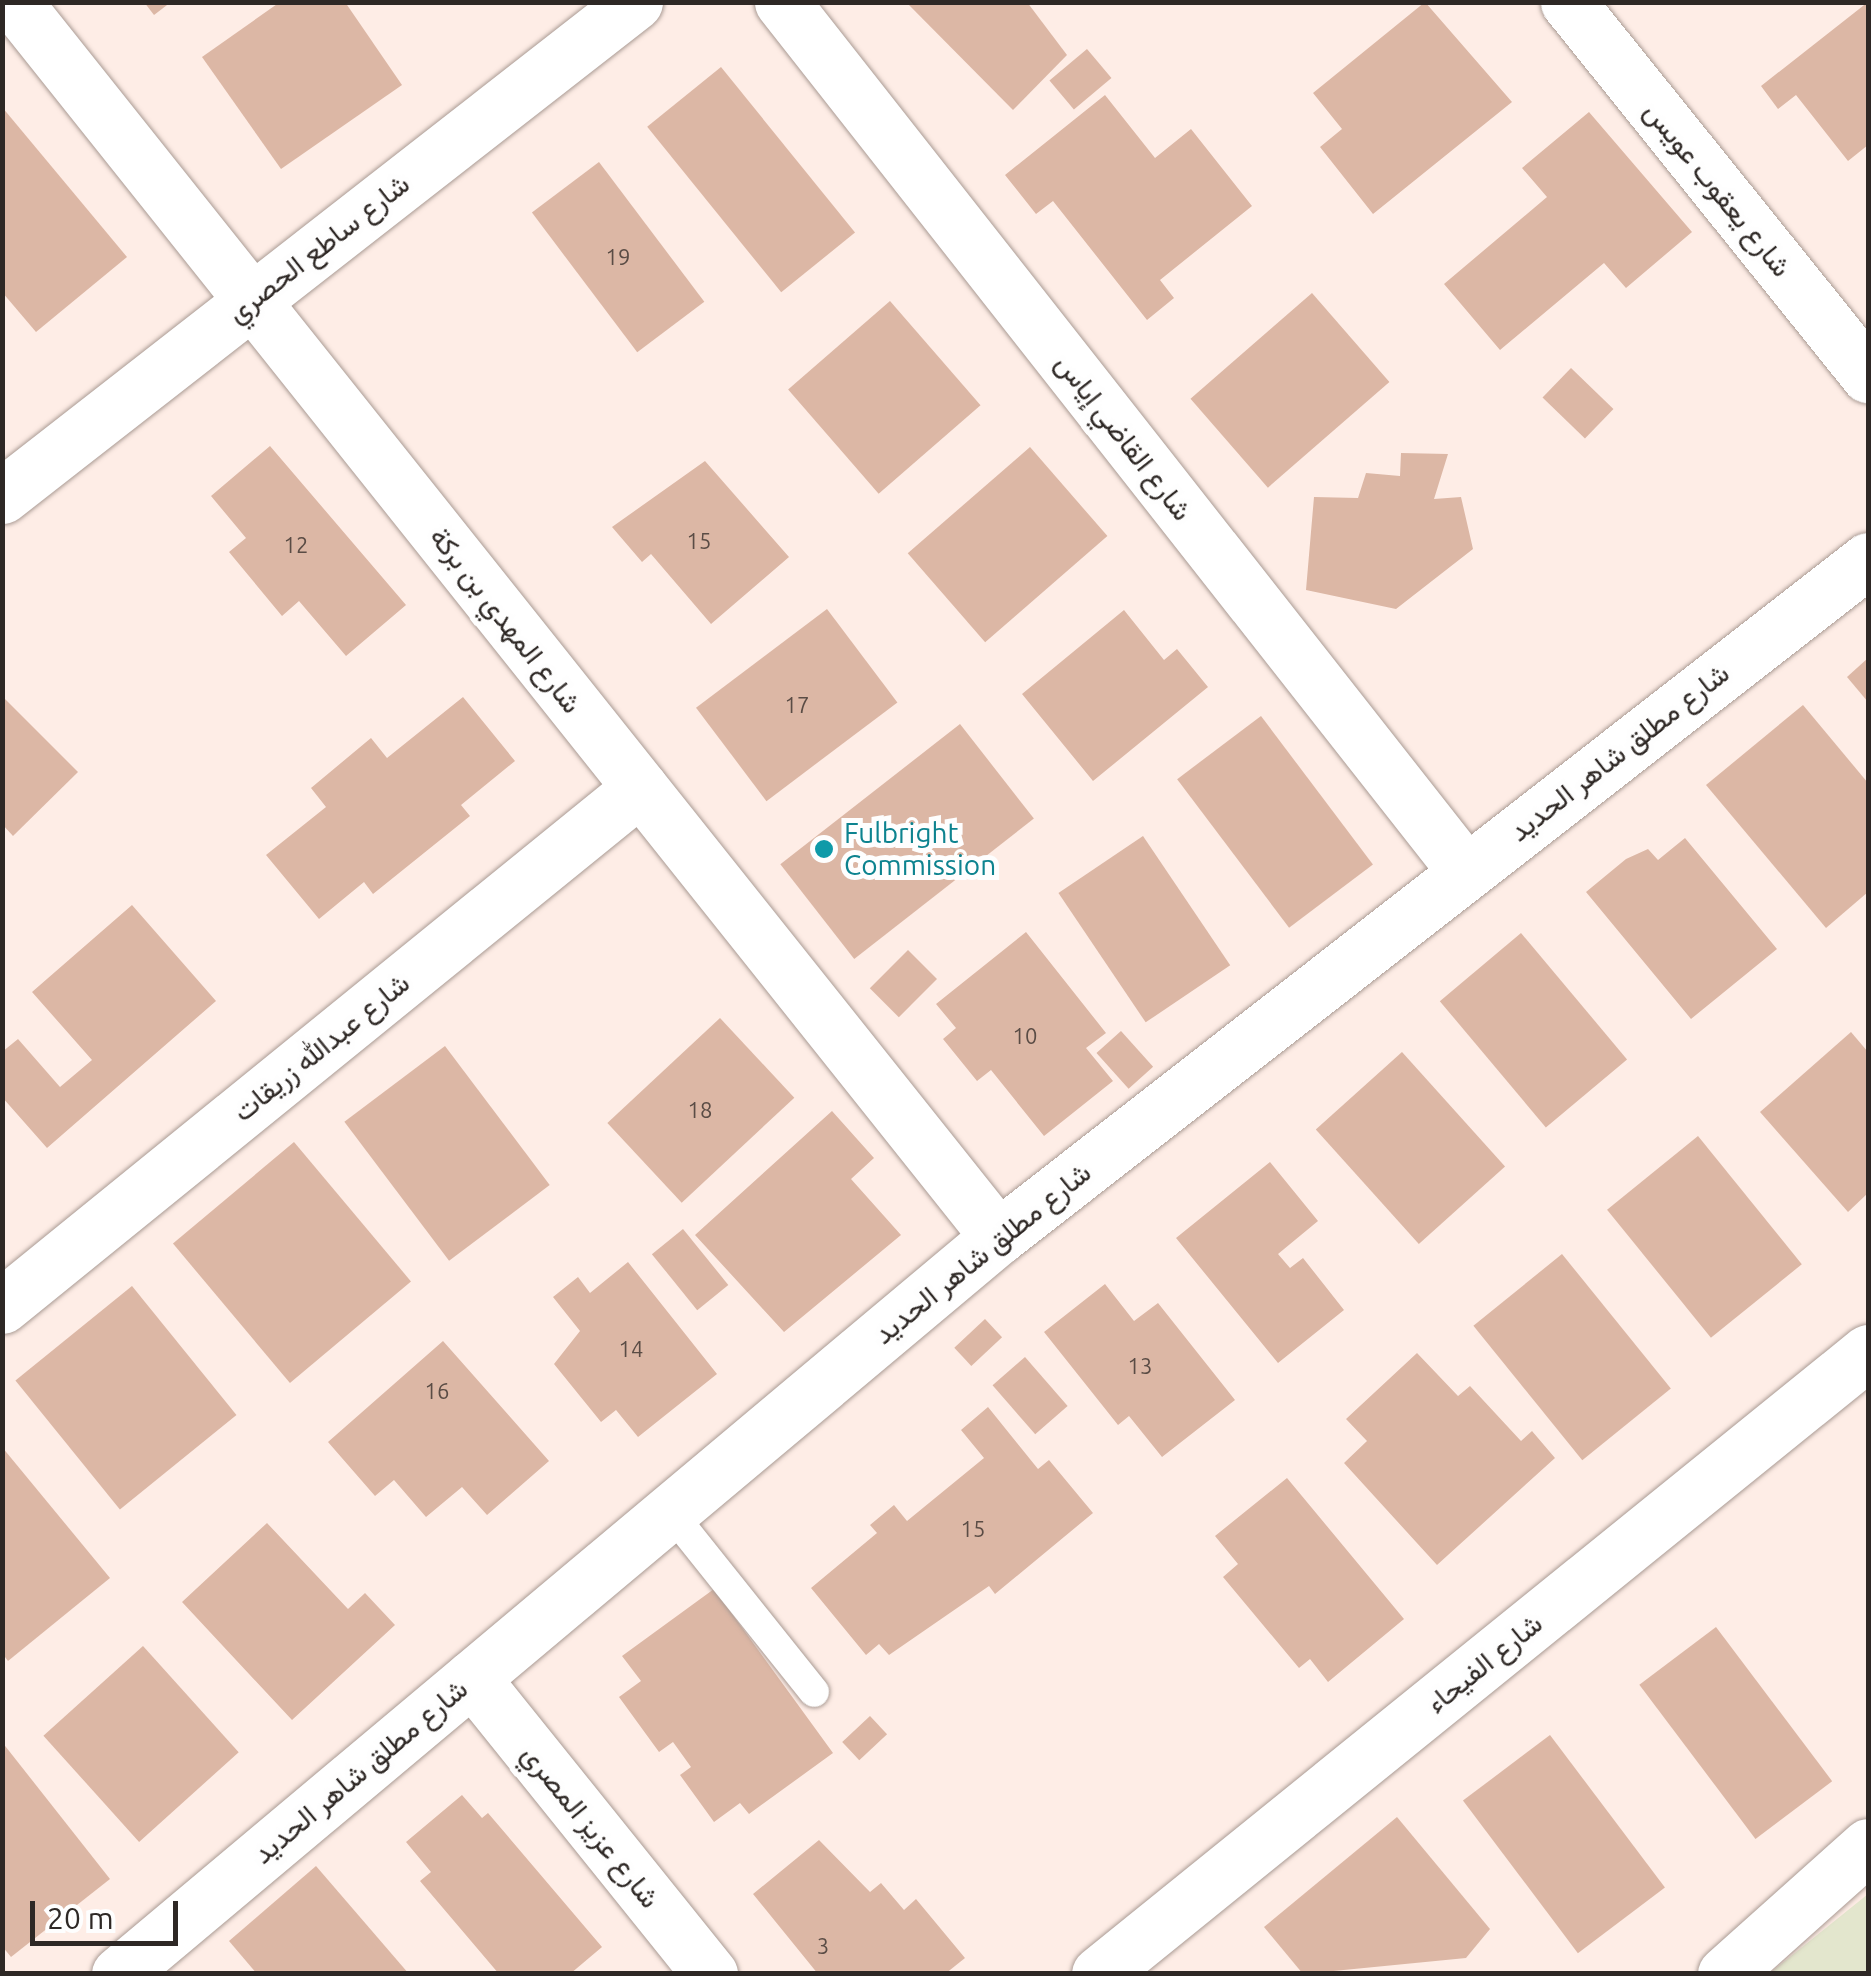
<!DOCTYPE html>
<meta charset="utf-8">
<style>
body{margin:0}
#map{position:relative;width:1871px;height:1976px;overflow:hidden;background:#feede6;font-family:Ubuntu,Vazirmatn,sans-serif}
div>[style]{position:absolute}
.green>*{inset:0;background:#e3e6cd}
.building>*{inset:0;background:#dcb7a5;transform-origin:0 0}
.roads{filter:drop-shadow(0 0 2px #aa9b94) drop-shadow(0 0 2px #aa9b94)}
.lane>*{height:30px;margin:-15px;padding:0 15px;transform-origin:15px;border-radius:15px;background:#fff}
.street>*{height:55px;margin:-27.5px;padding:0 27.5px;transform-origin:27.5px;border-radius:27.5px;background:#fff}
.dots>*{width:28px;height:28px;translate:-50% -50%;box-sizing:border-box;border:5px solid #fefefe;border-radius:50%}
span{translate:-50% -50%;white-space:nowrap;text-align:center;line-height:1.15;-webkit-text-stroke:10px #fefefe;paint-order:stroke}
.number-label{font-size:22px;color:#5a4c45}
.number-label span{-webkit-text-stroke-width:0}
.street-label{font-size:28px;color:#2e2825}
.culture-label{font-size:28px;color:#0d838f}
.left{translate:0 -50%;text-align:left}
.frame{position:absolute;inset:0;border:5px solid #2e2825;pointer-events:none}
.scale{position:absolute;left:30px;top:1901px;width:148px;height:45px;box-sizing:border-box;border:5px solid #2e2825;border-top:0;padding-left:12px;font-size:30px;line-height:35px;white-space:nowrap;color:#2e2825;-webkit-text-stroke:8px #fefefe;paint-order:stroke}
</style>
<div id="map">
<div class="green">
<i style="clip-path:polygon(1868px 1894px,1868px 1973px,1770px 1973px)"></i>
</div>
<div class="building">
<i style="clip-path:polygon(144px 2px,171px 2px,154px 15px)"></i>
<i style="clip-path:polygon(280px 2px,345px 2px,402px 85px,281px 169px,202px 57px)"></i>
<i style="clip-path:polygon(906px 2px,1027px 2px,1067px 55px,1013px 110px)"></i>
<i style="clip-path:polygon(1425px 2px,1512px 102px,1373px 214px,1320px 147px,1342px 129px,1313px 93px)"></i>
<i style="clip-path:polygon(1868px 2px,1868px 145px,1848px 161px,1796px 95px,1778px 109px,1761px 86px)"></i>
<i style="left:1087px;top:49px;width:38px;height:49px;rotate:50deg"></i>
<i style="left:721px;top:67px;width:213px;height:95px;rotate:51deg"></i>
<i style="clip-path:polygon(1105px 95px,1155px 158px,1191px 129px,1252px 206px,1160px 280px,1174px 298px,1147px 320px,1053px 201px,1036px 214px,1005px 175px)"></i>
<i style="clip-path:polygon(2px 107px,127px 257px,36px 332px,2px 292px)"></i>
<i style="clip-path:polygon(1589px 112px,1692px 232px,1626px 288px,1604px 263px,1500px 350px,1444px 284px,1547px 197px,1522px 168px)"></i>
<i style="left:599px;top:162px;width:175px;height:84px;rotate:53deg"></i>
<i style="left:1312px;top:293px;width:118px;height:161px;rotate:49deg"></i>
<i style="left:890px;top:301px;width:138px;height:135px;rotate:49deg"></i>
<i style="left:1571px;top:368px;width:59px;height:41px;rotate:44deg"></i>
<i style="clip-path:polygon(270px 446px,406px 605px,346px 656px,299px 601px,282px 616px,229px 552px,246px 538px,211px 496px)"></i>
<i style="left:1030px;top:447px;width:118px;height:162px;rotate:49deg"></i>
<i style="clip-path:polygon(1401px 453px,1448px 454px,1434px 499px,1461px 497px,1473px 549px,1396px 609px,1306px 590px,1314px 497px,1358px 498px,1366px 473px,1400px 476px)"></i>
<i style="clip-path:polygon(705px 461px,789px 557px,711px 624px,651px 554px,642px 562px,612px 527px)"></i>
<i style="left:827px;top:609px;width:117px;height:164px;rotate:53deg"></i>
<i style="clip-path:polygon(1124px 610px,1164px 660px,1177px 649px,1208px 687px,1093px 781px,1022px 694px)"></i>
<i style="clip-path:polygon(1868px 658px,1868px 702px,1847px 677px)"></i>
<i style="clip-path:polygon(2px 696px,78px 772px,13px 836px,2px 824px)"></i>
<i style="clip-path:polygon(463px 697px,515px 761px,461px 805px,470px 816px,373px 894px,364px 882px,319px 919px,266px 855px,326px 807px,311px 788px,371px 738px,387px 758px)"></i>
<i style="clip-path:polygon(1803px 705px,1868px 783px,1868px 892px,1826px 928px,1706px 785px)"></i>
<i style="left:1261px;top:716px;width:186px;height:105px;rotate:53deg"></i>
<i style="left:960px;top:724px;width:120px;height:228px;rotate:52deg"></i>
<i style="left:1143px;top:836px;width:156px;height:102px;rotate:56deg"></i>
<i style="clip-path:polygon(1685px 838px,1777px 949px,1691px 1019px,1586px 892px,1626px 859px,1648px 849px,1658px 860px)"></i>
<i style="clip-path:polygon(132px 905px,216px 1001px,47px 1148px,2px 1097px,2px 1052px,18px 1039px,60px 1087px,92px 1060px,32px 992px)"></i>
<i style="clip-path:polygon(1026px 932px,1106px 1033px,1086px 1048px,1113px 1081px,1044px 1136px,991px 1070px,977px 1081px,943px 1039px,956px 1028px,936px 1004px)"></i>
<i style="left:1521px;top:933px;width:165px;height:106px;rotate:50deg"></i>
<i style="left:908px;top:950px;width:41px;height:54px;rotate:45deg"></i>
<i style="left:720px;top:1018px;width:109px;height:154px;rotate:47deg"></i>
<i style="left:1121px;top:1031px;width:48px;height:33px;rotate:48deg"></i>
<i style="clip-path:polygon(1851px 1032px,1868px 1052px,1868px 1193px,1848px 1212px,1760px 1112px)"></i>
<i style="left:445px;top:1046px;width:174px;height:126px;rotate:53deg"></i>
<i style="left:1402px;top:1052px;width:154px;height:116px;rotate:48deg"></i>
<i style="clip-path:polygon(832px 1111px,874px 1158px,851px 1179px,901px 1235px,784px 1332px,695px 1235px)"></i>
<i style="left:1698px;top:1136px;width:165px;height:117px;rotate:51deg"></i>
<i style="left:294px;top:1142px;width:182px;height:158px;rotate:50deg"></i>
<i style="clip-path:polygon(1270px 1162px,1318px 1221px,1278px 1254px,1290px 1268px,1303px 1258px,1344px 1310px,1278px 1363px,1176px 1238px)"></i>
<i style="left:683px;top:1229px;width:72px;height:40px;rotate:51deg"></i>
<i style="left:1562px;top:1254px;width:173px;height:114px;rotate:51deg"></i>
<i style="clip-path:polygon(628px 1262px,717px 1374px,638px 1437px,616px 1410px,601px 1422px,554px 1364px,580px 1331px,553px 1297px,578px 1277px,590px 1293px)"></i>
<i style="clip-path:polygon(1105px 1284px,1134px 1321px,1158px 1303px,1235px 1400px,1162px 1457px,1129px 1416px,1118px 1425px,1044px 1332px)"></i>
<i style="left:132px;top:1286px;width:166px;height:150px;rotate:51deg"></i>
<i style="left:985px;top:1319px;width:25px;height:42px;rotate:47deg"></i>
<i style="clip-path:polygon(443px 1341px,549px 1461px,487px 1515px,462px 1487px,426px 1517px,394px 1480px,375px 1496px,328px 1442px)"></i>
<i style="clip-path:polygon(1417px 1353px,1458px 1396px,1470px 1386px,1521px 1441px,1532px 1431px,1555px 1458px,1437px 1565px,1344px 1463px,1367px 1441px,1346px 1419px)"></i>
<i style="left:1025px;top:1357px;width:65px;height:43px;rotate:49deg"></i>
<i style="clip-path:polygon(988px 1407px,1038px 1469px,1049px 1460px,1093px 1513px,995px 1594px,989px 1586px,889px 1655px,879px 1644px,866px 1655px,811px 1588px,877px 1533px,870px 1525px,894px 1505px,907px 1521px,984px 1458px,961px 1430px)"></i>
<i style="clip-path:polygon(2px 1447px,110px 1578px,8px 1661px,2px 1653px)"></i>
<i style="clip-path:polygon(1287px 1478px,1404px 1619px,1328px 1682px,1310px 1659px,1299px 1668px,1223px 1577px,1238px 1564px,1215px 1536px)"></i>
<i style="clip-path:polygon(267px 1523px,348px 1609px,365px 1593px,395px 1625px,292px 1720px,182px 1602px)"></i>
<i style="clip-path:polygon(714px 1589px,833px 1753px,749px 1814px,740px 1803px,714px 1822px,680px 1775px,691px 1767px,673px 1742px,659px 1752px,619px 1697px,641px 1681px,622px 1656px)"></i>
<i style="left:1716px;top:1627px;width:193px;height:96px;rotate:53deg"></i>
<i style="left:143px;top:1646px;width:143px;height:134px;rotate:48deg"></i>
<i style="left:870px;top:1716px;width:25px;height:38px;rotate:47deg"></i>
<i style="left:1550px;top:1735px;width:191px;height:109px;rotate:53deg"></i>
<i style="clip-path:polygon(2px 1742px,110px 1879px,11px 1957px,2px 1946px)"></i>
<i style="clip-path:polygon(462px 1795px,482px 1818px,488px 1813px,602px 1947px,570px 1974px,499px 1974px,420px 1881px,431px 1872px,406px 1842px)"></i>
<i style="clip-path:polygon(1397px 1817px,1490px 1929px,1466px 1958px,1303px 1974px,1264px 1927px)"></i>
<i style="clip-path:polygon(819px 1840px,870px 1892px,881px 1883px,904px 1910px,916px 1899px,965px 1958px,945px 1974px,818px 1974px,753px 1894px)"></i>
<i style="clip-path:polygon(316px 1866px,409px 1974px,257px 1974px,229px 1941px)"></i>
</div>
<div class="roads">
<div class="lane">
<i style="left:668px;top:1509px;width:234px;rotate:51.4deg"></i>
</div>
<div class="street">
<i style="left:14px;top:2px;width:1579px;rotate:51.45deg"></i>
<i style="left:782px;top:2px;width:1105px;rotate:51.83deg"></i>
<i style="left:1568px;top:2px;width:479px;rotate:51.2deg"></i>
<i style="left:2px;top:496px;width:803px;rotate:-37.97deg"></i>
<i style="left:2px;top:1306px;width:822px;rotate:-39.07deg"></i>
<i style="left:472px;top:1678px;width:380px;rotate:51.2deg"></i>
<i style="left:119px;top:1974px;width:1147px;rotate:-39.98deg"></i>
<i style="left:998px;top:1237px;width:1102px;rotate:-37.89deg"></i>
<i style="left:1099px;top:1974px;width:989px;rotate:-38.97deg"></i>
<i style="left:1725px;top:1974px;width:192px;rotate:-41.8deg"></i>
</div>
</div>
<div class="dots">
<i style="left:824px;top:849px;background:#0f9aa8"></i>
</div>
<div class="number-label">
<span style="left:618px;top:257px">19</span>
<span style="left:699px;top:541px">15</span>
<span style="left:296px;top:545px">12</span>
<span style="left:797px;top:705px">17</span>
<span style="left:1025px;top:1036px">10</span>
<span style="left:700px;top:1110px">18</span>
<span style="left:631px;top:1349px">14</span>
<span style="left:1140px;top:1366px">13</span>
<span style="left:437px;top:1391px">16</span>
<span style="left:973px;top:1529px">15</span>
<span style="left:823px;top:1946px">3</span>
</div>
<div class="street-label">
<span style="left:1718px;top:189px;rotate:51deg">شارع يعقوب عويس</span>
<span style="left:318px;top:248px;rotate:-38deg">شارع ساطع الحصري</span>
<span style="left:1124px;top:437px;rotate:52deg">شارع القاضي إياس</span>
<span style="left:506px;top:620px;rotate:52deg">شارع المهدي بن بركة</span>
<span style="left:1619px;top:752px;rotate:-38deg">شارع مطلق شاهر الحديد</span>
<span style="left:321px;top:1047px;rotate:-39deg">شارع عبدالله زريقات</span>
<span style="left:982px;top:1253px;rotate:-39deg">شارع مطلق شاهر الحديد</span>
<span style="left:1484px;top:1663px;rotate:-39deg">شارع الفيحاء</span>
<span style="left:360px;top:1771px;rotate:-40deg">شارع مطلق شاهر الحديد</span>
<span style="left:591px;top:1826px;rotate:51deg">شارع عزيز المصري</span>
</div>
<div class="culture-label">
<span class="left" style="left:844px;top:849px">Fulbright<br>Commission</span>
</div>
<div class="frame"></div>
<div class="scale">20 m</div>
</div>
